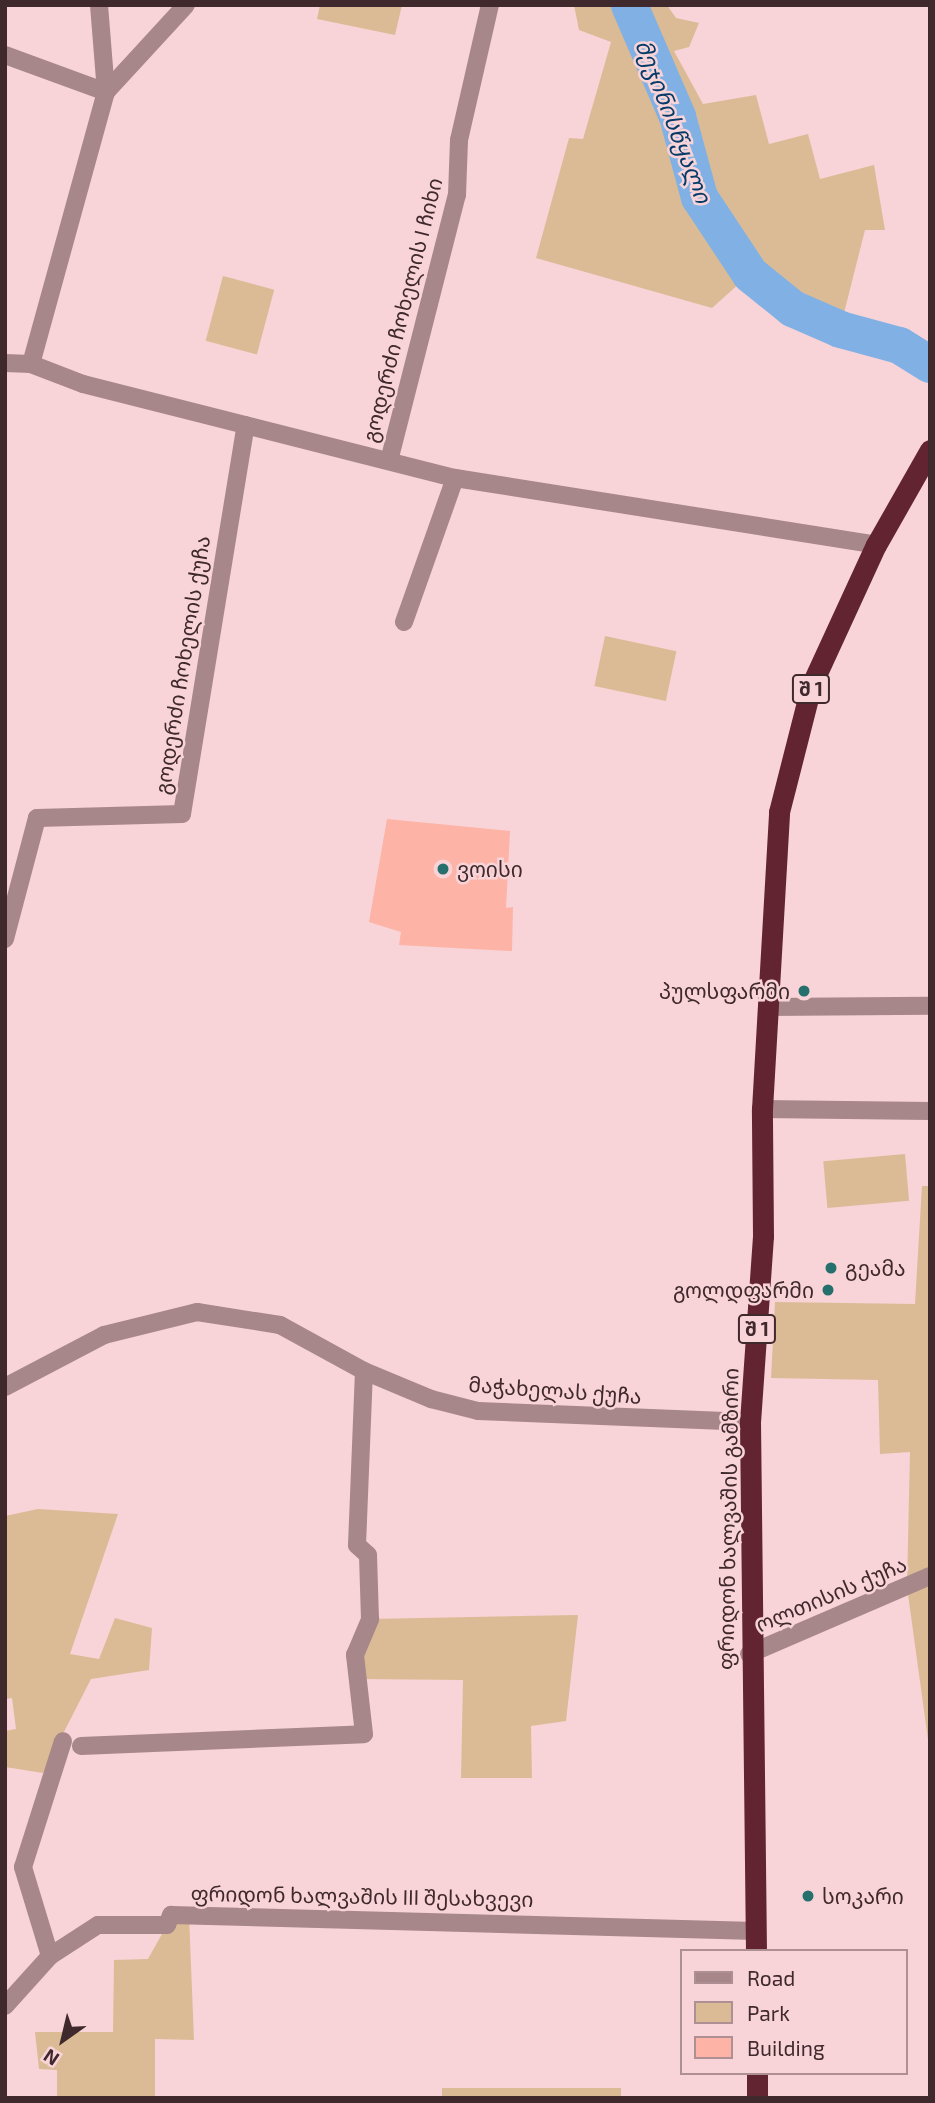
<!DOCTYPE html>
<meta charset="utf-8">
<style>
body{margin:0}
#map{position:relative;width:935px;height:2103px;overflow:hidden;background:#f8d3d7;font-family:"Exo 2","Noto Sans Georgian",sans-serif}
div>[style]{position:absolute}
.green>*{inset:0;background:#dbbb96;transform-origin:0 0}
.river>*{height:37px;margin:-18.5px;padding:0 18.5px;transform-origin:18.5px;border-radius:18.5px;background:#81b1e4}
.building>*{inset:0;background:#fdb3a6}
.minor>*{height:18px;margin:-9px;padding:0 9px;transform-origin:9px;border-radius:9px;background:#a7878a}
.highway>*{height:21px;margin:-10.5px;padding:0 10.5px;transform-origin:10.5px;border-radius:10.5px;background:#622431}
.dots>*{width:19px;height:19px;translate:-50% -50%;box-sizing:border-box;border:4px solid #f8d3d7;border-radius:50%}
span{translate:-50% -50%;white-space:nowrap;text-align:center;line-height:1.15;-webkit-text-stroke:5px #f8d3d7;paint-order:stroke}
.shield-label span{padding:2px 5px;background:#f8d3d7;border:2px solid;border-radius:5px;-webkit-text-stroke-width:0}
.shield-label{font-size:19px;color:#40292c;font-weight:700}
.street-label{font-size:21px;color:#40292c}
.poi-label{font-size:21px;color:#40292c}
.left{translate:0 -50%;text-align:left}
.right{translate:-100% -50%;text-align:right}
.water-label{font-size:23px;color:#043b69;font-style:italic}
.frame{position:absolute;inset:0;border:7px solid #40292c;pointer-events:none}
.legend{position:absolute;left:680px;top:1949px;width:228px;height:126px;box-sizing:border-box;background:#f8d3d7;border:2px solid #ae8f93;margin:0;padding:9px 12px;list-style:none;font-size:21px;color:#40292c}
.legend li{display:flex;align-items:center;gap:14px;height:35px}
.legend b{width:35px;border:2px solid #ae8f93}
.north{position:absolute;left:28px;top:2005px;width:70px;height:70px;-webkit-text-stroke:5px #f8d3d7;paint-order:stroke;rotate:214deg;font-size:19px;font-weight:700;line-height:28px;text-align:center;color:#40292c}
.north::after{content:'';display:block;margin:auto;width:24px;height:32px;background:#40292c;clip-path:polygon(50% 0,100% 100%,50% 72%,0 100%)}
</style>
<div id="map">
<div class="green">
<i style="clip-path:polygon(320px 5px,402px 5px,395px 35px,317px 19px)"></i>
<i style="clip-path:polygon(574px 5px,667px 5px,676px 18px,699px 23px,689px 47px,674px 51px,703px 104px,756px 95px,769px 144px,808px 134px,820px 179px,874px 165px,885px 230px,865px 230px,840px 329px,792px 308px,750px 274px,712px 308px,536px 258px,569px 138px,583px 139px,611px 42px,579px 30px)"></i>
<i style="left:223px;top:276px;width:53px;height:67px;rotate:15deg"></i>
<i style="left:605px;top:636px;width:73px;height:51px;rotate:12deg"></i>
<i style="left:905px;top:1154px;width:47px;height:82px;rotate:85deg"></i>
<i style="clip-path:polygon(922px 1186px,930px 1186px,929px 1747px,907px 1587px,910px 1452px,880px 1454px,878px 1380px,771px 1378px,775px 1302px,915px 1304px)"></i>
<i style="clip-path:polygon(38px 1509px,118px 1514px,70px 1654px,99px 1659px,115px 1618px,152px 1628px,149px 1670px,91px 1679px,43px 1773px,5px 1767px,5px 1731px,16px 1729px,12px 1698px,5px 1699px,5px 1516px)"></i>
<i style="clip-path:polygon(578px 1615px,566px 1721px,531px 1726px,532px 1778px,461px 1778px,463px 1680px,360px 1679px,370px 1619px)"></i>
<i style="clip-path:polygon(189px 1915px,194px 2040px,155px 2039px,155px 2098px,57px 2098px,57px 2070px,39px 2069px,35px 2032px,113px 2032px,114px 1960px,148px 1959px,167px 1925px)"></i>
<i style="left:442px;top:2088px;width:179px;height:10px"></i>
</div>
<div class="river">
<i style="left:629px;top:5px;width:121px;rotate:66.6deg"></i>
<i style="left:677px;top:116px;width:84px;rotate:74.8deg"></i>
<i style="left:699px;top:197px;width:92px;rotate:56.5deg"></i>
<i style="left:750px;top:274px;width:54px;rotate:39deg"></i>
<i style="left:792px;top:308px;width:52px;rotate:23.6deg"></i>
<i style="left:840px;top:329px;width:61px;rotate:15.2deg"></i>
<i style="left:899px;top:345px;width:36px;rotate:32deg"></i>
</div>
<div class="building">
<i style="clip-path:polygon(387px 819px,510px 831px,506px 908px,513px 907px,512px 951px,399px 945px,401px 932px,369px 922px)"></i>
</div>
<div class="minor">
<i style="left:5px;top:55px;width:108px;rotate:20.1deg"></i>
<i style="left:106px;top:92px;width:118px;rotate:-47.4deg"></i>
<i style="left:5px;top:363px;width:26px;rotate:2deg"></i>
<i style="left:31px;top:364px;width:56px;rotate:21deg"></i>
<i style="left:83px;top:384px;width:384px;rotate:14.2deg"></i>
<i style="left:455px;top:478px;width:426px;rotate:9deg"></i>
<i style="left:31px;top:364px;width:282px;rotate:-74.6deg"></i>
<i style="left:106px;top:92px;width:87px;rotate:-94.6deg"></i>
<i style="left:389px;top:461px;width:275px;rotate:-75.7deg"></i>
<i style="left:457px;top:195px;width:55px;rotate:-87.9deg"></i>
<i style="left:459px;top:140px;width:139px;rotate:-77.1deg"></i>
<i style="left:404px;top:622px;width:153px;rotate:-70.5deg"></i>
<i style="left:5px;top:939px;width:125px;rotate:-75.2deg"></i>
<i style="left:37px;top:818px;width:145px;rotate:-1.6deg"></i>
<i style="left:182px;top:814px;width:394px;rotate:-80.7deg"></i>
<i style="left:767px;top:1007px;width:163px;rotate:-0.4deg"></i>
<i style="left:762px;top:1109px;width:168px;rotate:0.7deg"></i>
<i style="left:5px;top:1387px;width:112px;rotate:-27.7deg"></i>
<i style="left:104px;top:1335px;width:96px;rotate:-13.9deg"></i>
<i style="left:197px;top:1312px;width:84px;rotate:8.9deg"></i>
<i style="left:280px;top:1325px;width:96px;rotate:28.7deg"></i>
<i style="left:364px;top:1371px;width:73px;rotate:22.7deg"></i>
<i style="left:431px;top:1399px;width:49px;rotate:14.3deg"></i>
<i style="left:478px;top:1411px;width:272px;rotate:2.3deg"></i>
<i style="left:749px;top:1654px;width:197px;rotate:-23.3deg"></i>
<i style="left:81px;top:1746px;width:283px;rotate:-2.4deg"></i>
<i style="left:364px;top:1734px;width:80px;rotate:-96.5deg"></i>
<i style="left:355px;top:1655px;width:39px;rotate:-67deg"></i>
<i style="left:370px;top:1619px;width:64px;rotate:-91.8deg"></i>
<i style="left:368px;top:1555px;width:15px;rotate:-138deg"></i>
<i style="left:357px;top:1545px;width:174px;rotate:-87.7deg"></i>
<i style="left:50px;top:1956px;width:93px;rotate:-106.9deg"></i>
<i style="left:23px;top:1867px;width:132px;rotate:-72.4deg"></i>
<i style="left:5px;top:2006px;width:67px;rotate:-48deg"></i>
<i style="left:50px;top:1956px;width:57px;rotate:-32.9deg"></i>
<i style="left:98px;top:1925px;width:69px"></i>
<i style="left:167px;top:1925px;width:11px;rotate:-68deg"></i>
<i style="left:171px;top:1915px;width:585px;rotate:1.57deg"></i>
</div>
<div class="highway">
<i style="left:756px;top:1951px;width:529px;rotate:-90.65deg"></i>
<i style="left:750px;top:1422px;width:186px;rotate:-86deg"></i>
<i style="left:763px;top:1236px;width:127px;rotate:-90.5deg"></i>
<i style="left:762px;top:1109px;width:297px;rotate:-86.7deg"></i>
<i style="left:779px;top:812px;width:130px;rotate:-75.7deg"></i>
<i style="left:811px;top:686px;width:155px;rotate:-65.3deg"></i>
<i style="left:876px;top:545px;width:109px;rotate:-60.4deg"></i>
<i style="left:757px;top:2098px;width:25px;rotate:-90deg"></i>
</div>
<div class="dots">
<i style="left:443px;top:869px;background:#256f6c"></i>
<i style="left:804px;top:991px;background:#256f6c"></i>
<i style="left:831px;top:1268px;background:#256f6c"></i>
<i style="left:828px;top:1290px;background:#256f6c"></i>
<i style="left:808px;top:1896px;background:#256f6c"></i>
</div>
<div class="shield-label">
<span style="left:811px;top:689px">შ 1</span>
<span style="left:757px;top:1329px">შ 1</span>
</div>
<div class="street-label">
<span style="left:402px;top:310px;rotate:-76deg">გოდერძი ჩოხელის I ჩიხი</span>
<span style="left:182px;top:665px;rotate:-81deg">გოდერძი ჩოხელის ქუჩა</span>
<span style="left:555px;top:1390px;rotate:4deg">მაჭახელას ქუჩა</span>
<span style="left:728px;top:1519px;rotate:-89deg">ფრიდონ ხალვაშის გამზირი</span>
<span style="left:831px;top:1594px;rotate:-23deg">ოლთისის ქუჩა</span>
<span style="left:362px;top:1896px;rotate:1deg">ფრიდონ ხალვაშის III შესახვევი</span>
</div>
<div class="poi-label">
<span class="left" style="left:457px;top:869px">ვოისი</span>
<span class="right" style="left:790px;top:991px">პულსფარმი</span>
<span class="left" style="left:845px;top:1268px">გეამა</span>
<span class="right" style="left:814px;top:1290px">გოლდფარმი</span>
<span class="left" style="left:822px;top:1896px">სოკარი</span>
</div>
<div class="water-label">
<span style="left:674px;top:121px;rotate:69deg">მეჯინისწყალი</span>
</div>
<div class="frame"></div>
<ul class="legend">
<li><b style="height:9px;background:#a7878a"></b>Road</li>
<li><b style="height:19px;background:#dbbb96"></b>Park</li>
<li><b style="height:19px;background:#fdb3a6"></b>Building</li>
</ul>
<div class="north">N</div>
</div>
